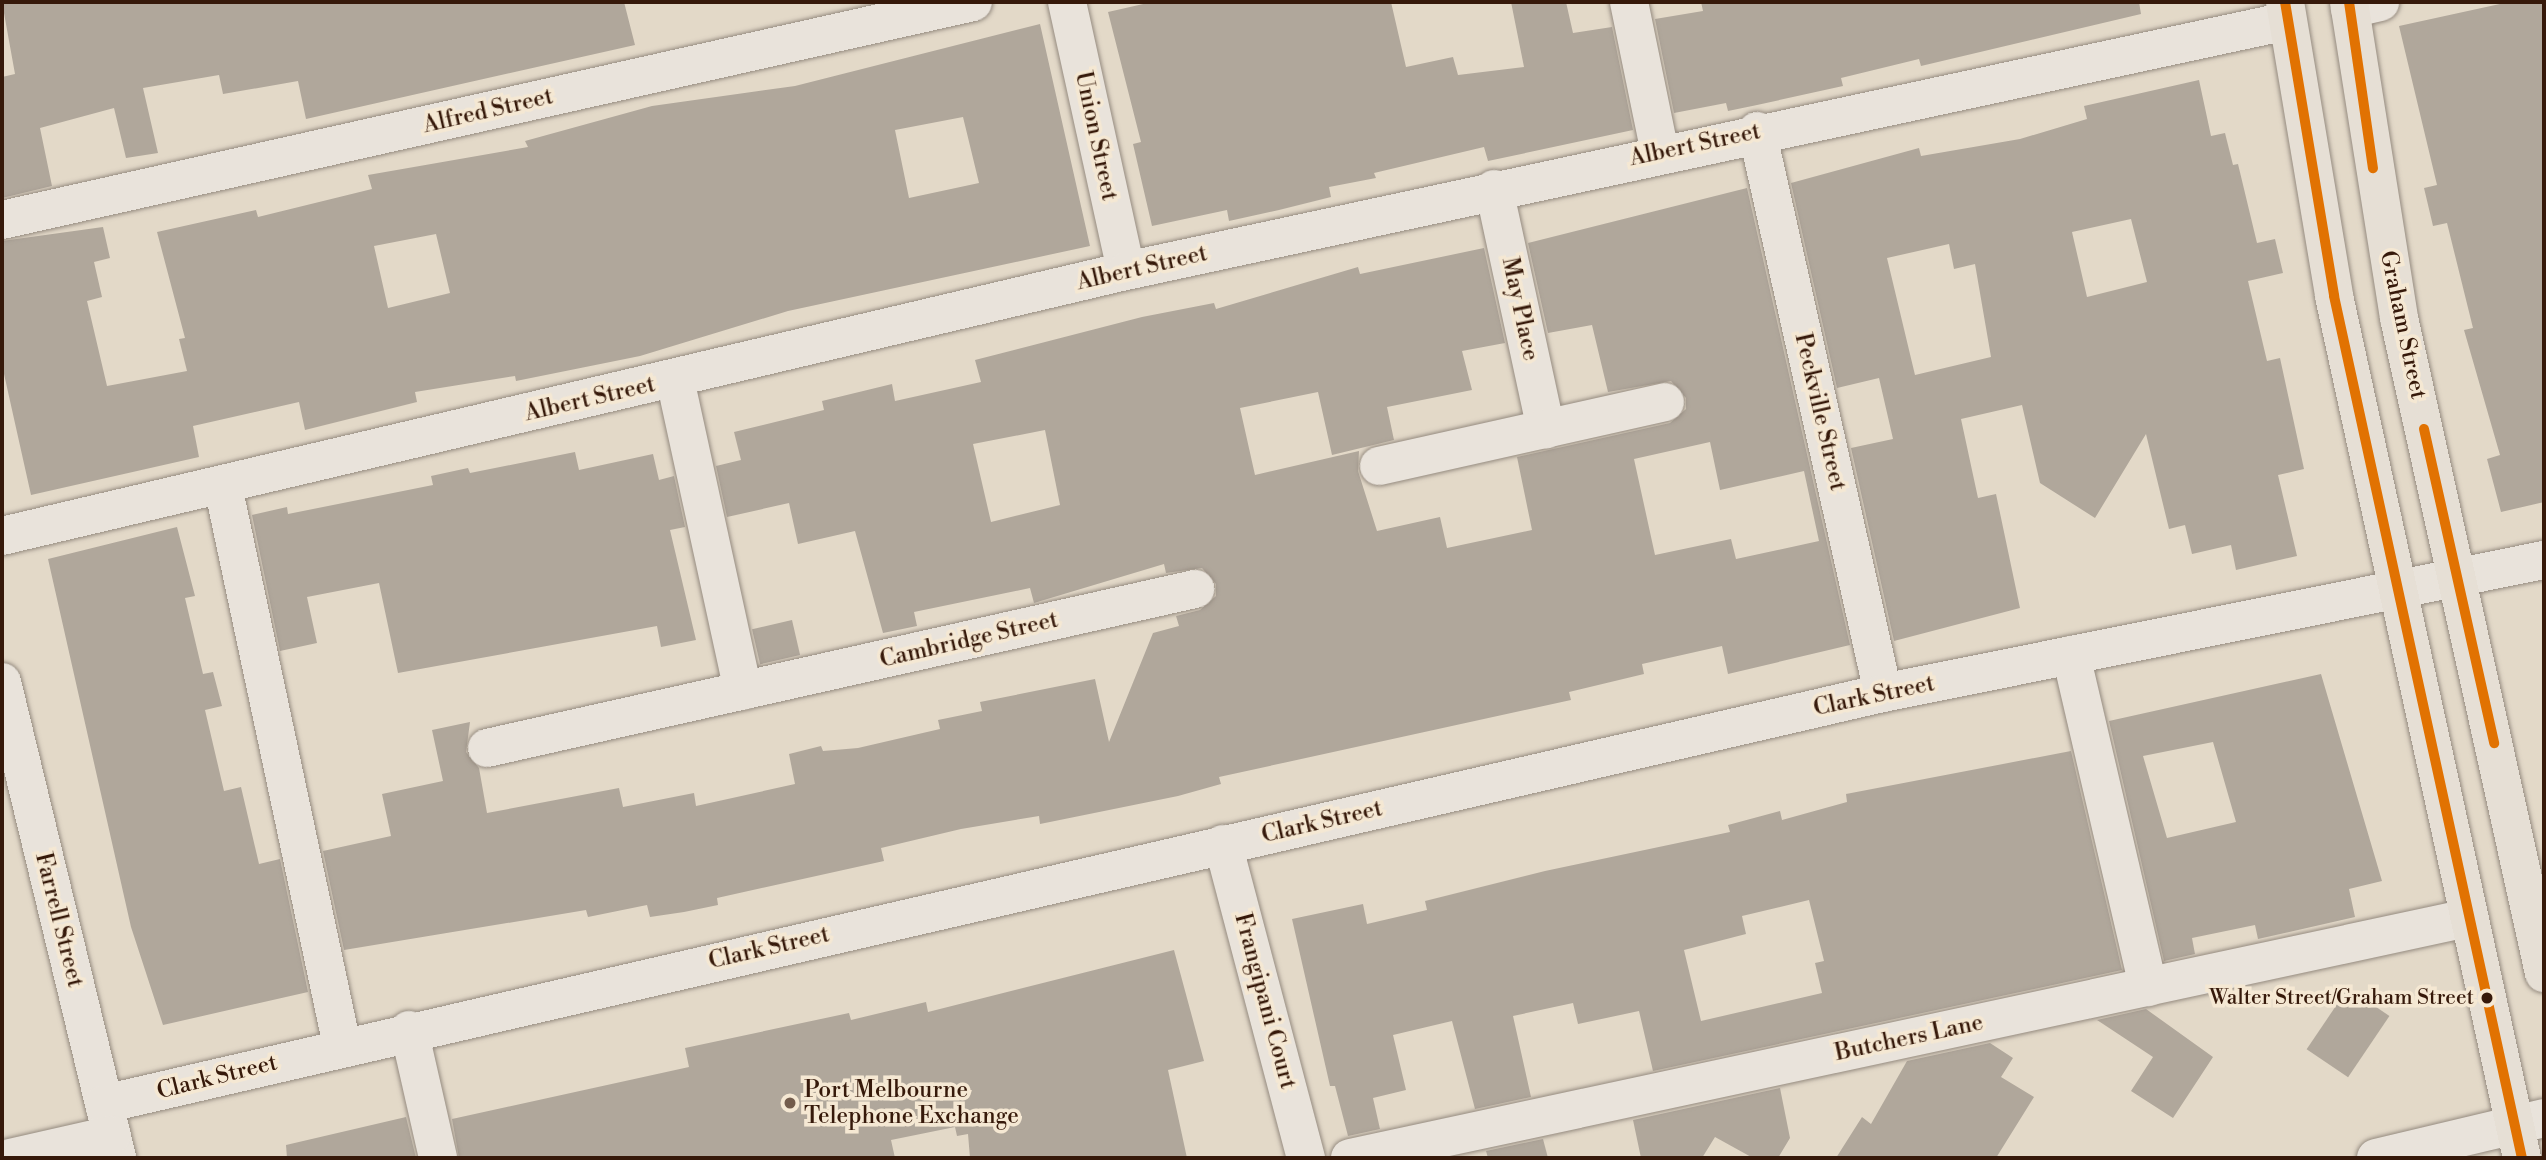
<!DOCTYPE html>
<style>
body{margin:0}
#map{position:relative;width:2546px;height:1160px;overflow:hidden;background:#e3d9c8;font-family:"Libre Bodoni",serif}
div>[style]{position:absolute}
.building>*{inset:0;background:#b0a79b;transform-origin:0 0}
.roads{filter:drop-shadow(0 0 2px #958b80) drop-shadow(0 0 2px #958b80)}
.minor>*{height:38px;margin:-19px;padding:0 19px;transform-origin:19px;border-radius:19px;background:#e9e3db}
.major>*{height:38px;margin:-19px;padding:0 19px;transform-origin:19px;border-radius:19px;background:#e6dfd5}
.bus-1>*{height:10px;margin:-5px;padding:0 5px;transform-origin:5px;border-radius:5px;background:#e17202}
.dots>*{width:19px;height:19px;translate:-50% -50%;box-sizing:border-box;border:4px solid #f5e8d3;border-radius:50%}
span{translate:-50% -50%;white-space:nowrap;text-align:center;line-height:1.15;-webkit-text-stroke:7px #f5e8d3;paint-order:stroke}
.bus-label{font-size:21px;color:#36190a}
.right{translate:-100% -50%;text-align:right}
.street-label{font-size:23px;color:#36190a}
.poi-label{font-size:23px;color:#36190a}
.left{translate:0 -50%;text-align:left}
.frame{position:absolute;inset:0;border:4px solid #36190a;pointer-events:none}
</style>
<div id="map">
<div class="building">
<i style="clip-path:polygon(2px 2px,624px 2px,635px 45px,306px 119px,298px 81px,223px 94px,219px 75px,143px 88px,158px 153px,126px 158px,114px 108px,40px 128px,52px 186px,2px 198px,2px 77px,15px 74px)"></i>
<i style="clip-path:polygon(1152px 2px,1391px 2px,1406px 67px,1453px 57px,1458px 75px,1524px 67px,1511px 2px,1566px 2px,1573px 33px,1612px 27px,1633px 130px,1488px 161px,1484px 147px,1374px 173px,1376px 178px,1329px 187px,1331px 197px,1279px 210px,1229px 221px,1227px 210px,1152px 226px,1133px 144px,1141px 142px,1108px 12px)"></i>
<i style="clip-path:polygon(1701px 2px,2139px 2px,2141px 14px,1921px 66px,1919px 59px,1878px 69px,1841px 78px,1843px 86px,1757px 105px,1728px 111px,1726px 103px,1674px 113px,1655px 19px,1703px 11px)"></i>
<i style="clip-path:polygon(2509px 2px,2544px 2px,2544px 502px,2501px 512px,2487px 459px,2500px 455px,2464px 330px,2473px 328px,2447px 223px,2433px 226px,2424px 188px,2437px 185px,2399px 26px)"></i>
<i style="clip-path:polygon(evenodd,1040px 24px,1090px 246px,788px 311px,640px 356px,516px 381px,515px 376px,415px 392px,417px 402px,305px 430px,299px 402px,193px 426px,199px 457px,31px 495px,2px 365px,2px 241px,103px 227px,110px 258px,94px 262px,102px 297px,87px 301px,107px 386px,187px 371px,179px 339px,185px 338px,157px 232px,256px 210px,258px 217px,372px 189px,368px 175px,528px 147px,525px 141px,652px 106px,795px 86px,1040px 24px,963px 117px,979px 183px,909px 198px,895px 130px,963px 117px,1040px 24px,436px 234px,450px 293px,388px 308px,374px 246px,436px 234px)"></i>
<i style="clip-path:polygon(evenodd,2199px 80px,2211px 136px,2225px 133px,2233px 165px,2238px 164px,2257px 243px,2275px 239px,2283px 273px,2248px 281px,2267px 361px,2280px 358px,2304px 469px,2278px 475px,2297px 556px,2236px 570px,2231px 545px,2192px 554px,2185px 525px,2169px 529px,2146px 434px,2095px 518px,2040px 483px,2022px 405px,1961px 419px,1978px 498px,1996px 494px,2020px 608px,1894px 641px,1851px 448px,1893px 439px,1879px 378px,1837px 388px,1791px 183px,1919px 148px,1921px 156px,2020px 139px,2087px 119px,2084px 106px,2199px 80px,2131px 219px,2147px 282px,2087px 297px,2072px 232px,2131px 219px,2199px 80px,1949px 244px,1954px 269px,1975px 264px,1991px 357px,1915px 375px,1887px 258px,1949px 244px)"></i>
<i style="clip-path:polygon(evenodd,1747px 188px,1850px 645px,1728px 674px,1722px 646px,1642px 664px,1644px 674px,1569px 692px,1571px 700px,1219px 777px,1221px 784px,1178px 796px,1040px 824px,1039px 816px,961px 829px,881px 848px,884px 861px,717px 898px,718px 905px,684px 912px,650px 917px,647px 905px,588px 917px,586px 910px,344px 950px,323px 851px,391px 836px,382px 794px,443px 781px,432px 730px,470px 722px,466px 752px,479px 768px,487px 813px,619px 788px,623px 807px,694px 793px,696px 806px,795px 784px,789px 754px,821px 746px,823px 751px,858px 748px,940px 729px,938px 720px,982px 711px,980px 702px,1095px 679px,1109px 742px,1153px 633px,1179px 626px,1176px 616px,1200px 610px,1216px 596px,1216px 584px,1202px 568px,1166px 573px,1164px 564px,1034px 603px,1030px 588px,914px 612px,917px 626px,883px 633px,855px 531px,798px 544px,789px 503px,727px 517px,716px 466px,741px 460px,734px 432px,824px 410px,822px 401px,892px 384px,895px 401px,981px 382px,975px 360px,1142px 317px,1214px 303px,1216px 309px,1358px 267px,1360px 274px,1484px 248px,1505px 343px,1462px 351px,1472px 390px,1387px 407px,1394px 440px,1332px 455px,1318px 392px,1240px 408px,1255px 475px,1359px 451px,1358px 471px,1377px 531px,1440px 517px,1447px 548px,1532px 530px,1517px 457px,1670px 423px,1686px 409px,1686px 398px,1671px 381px,1608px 392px,1592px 325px,1548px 333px,1528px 243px,1747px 188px,1045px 430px,1060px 505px,991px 522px,973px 444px,1045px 430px,1747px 188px,1710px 442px,1720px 490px,1804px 471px,1819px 541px,1736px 559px,1731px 539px,1655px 555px,1634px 459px,1710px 442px)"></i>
<i style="clip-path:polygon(575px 452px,579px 470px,653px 454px,659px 480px,674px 476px,685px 527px,670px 530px,696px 640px,661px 647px,657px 626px,398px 673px,379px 583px,307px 597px,317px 643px,280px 651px,252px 515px,287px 507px,288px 514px,433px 485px,431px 476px,468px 468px,470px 473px)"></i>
<i style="clip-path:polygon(177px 527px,195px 596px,185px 598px,203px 674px,213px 672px,222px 706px,205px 710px,224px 791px,241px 787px,259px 864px,280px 859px,308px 992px,163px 1025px,131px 927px,48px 559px)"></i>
<i style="left:792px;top:620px;width:36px;height:41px;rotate:77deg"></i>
<i style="clip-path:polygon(evenodd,2321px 674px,2382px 881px,2349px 889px,2355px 917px,2258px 939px,2255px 925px,2192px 938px,2195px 954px,2164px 961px,2109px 721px,2321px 674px,2213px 742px,2236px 822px,2167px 838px,2143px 756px,2213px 742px)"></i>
<i style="clip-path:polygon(evenodd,2071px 751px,2122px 970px,1653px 1071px,1639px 1011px,1578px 1024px,1573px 1003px,1513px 1016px,1531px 1097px,1475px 1109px,1452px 1021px,1393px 1035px,1406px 1090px,1373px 1098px,1380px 1129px,1348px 1136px,1335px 1086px,1330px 1086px,1292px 919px,1363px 904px,1367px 924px,1427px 910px,1425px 901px,1545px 871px,1730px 832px,1728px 825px,1780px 811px,1782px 820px,1847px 802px,1846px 794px,2071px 751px,1809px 900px,1824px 961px,1815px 963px,1822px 993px,1701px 1021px,1684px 950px,1746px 934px,1742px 916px,1809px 900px)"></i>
<i style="clip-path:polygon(1174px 950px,1204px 1061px,1168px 1070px,1187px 1158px,970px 1158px,968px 1134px,957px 1136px,955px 1127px,891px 1140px,895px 1158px,459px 1158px,452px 1119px,689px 1067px,685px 1048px,849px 1013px,851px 1020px,926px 1002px,928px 1012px)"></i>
<i style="left:2348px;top:988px;width:50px;height:74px;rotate:34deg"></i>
<i style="clip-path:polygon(2146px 1009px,2213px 1057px,2173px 1118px,2131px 1091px,2153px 1057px,2097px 1020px)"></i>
<i style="clip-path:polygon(1990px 1043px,2013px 1058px,2001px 1077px,2034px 1097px,1996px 1158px,1836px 1158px,1862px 1117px,1871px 1124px,1907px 1061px)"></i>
<i style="clip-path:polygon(1780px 1088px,1790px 1138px,1778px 1158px,1753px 1158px,1715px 1137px,1702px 1158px,1641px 1158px,1633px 1120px)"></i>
<i style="clip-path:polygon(406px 1117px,416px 1158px,287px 1158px,286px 1145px)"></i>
<i style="clip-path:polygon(1543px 1139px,1548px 1158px,1488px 1158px,1486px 1151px)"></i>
</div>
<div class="roads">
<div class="minor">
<i style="left:1067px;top:2px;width:275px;rotate:77.6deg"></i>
<i style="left:1629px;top:2px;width:154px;rotate:78.4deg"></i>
<i style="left:2350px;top:9px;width:31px;rotate:-13deg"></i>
<i style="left:1757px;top:131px;width:576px;rotate:77.36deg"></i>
<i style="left:1494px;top:189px;width:246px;rotate:77.8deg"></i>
<i style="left:2px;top:220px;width:995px;rotate:-12.65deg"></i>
<i style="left:675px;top:379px;width:319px;rotate:77.7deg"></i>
<i style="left:1379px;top:466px;width:293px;rotate:-12.6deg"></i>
<i style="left:223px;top:486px;width:573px;rotate:78deg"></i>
<i style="left:2px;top:536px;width:1155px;rotate:-13.27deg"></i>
<i style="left:1126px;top:271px;width:1188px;rotate:-12.15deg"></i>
<i style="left:2071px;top:655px;width:341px;rotate:76.9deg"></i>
<i style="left:2px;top:682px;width:490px;rotate:76.4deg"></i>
<i style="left:487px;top:748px;width:726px;rotate:-12.66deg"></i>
<i style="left:1223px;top:844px;width:325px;rotate:75.2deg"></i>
<i style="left:409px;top:1030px;width:131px;rotate:77.2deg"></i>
<i style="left:104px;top:1104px;width:1826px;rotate:-13.01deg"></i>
<i style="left:1883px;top:693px;width:674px;rotate:-11.38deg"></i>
<i style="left:10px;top:1158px;width:104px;rotate:-12.8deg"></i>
<i style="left:1350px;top:1158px;width:1143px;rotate:-12.12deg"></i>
<i style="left:2376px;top:1158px;width:173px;rotate:-13.4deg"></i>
</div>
<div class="major">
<i style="left:2285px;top:2px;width:298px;rotate:80.5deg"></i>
<i style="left:2334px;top:296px;width:882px;rotate:77.7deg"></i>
<i style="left:2349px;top:2px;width:320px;rotate:81deg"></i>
<i style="left:2399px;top:318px;width:671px;rotate:77.52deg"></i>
</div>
</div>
<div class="bus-1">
<i style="left:2285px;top:2px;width:298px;rotate:80.5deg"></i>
<i style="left:2334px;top:296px;width:882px;rotate:77.7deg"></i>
<i style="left:2349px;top:2px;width:168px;rotate:81.8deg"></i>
<i style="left:2424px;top:429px;width:322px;rotate:77.4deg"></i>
</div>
<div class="dots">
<i style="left:2487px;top:998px;background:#36190a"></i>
<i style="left:790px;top:1103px;background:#735c4c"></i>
</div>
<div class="bus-label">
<span class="right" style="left:2474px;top:998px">Walter Street/Graham Street</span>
</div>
<div class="street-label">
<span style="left:488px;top:111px;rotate:-13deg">Alfred Street</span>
<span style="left:1096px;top:136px;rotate:78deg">Union Street</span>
<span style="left:1695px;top:145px;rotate:-12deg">Albert Street</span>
<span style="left:1142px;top:268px;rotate:-13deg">Albert Street</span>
<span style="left:1520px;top:309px;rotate:78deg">May Place</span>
<span style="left:2403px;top:325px;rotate:78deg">Graham Street</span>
<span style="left:590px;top:399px;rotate:-13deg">Albert Street</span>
<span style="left:1820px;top:412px;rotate:77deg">Peckville Street</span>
<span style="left:969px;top:640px;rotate:-13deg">Cambridge Street</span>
<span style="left:1874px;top:696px;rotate:-12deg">Clark Street</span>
<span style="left:1322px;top:822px;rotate:-13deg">Clark Street</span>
<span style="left:59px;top:920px;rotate:76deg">Farrell Street</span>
<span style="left:769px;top:948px;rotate:-13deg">Clark Street</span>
<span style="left:1265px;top:1001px;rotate:75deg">Frangipani Court</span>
<span style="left:1909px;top:1038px;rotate:-12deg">Butchers Lane</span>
<span style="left:217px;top:1077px;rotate:-14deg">Clark Street</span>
</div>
<div class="poi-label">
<span class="left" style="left:804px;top:1103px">Port Melbourne<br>Telephone Exchange</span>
</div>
<div class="frame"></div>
</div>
